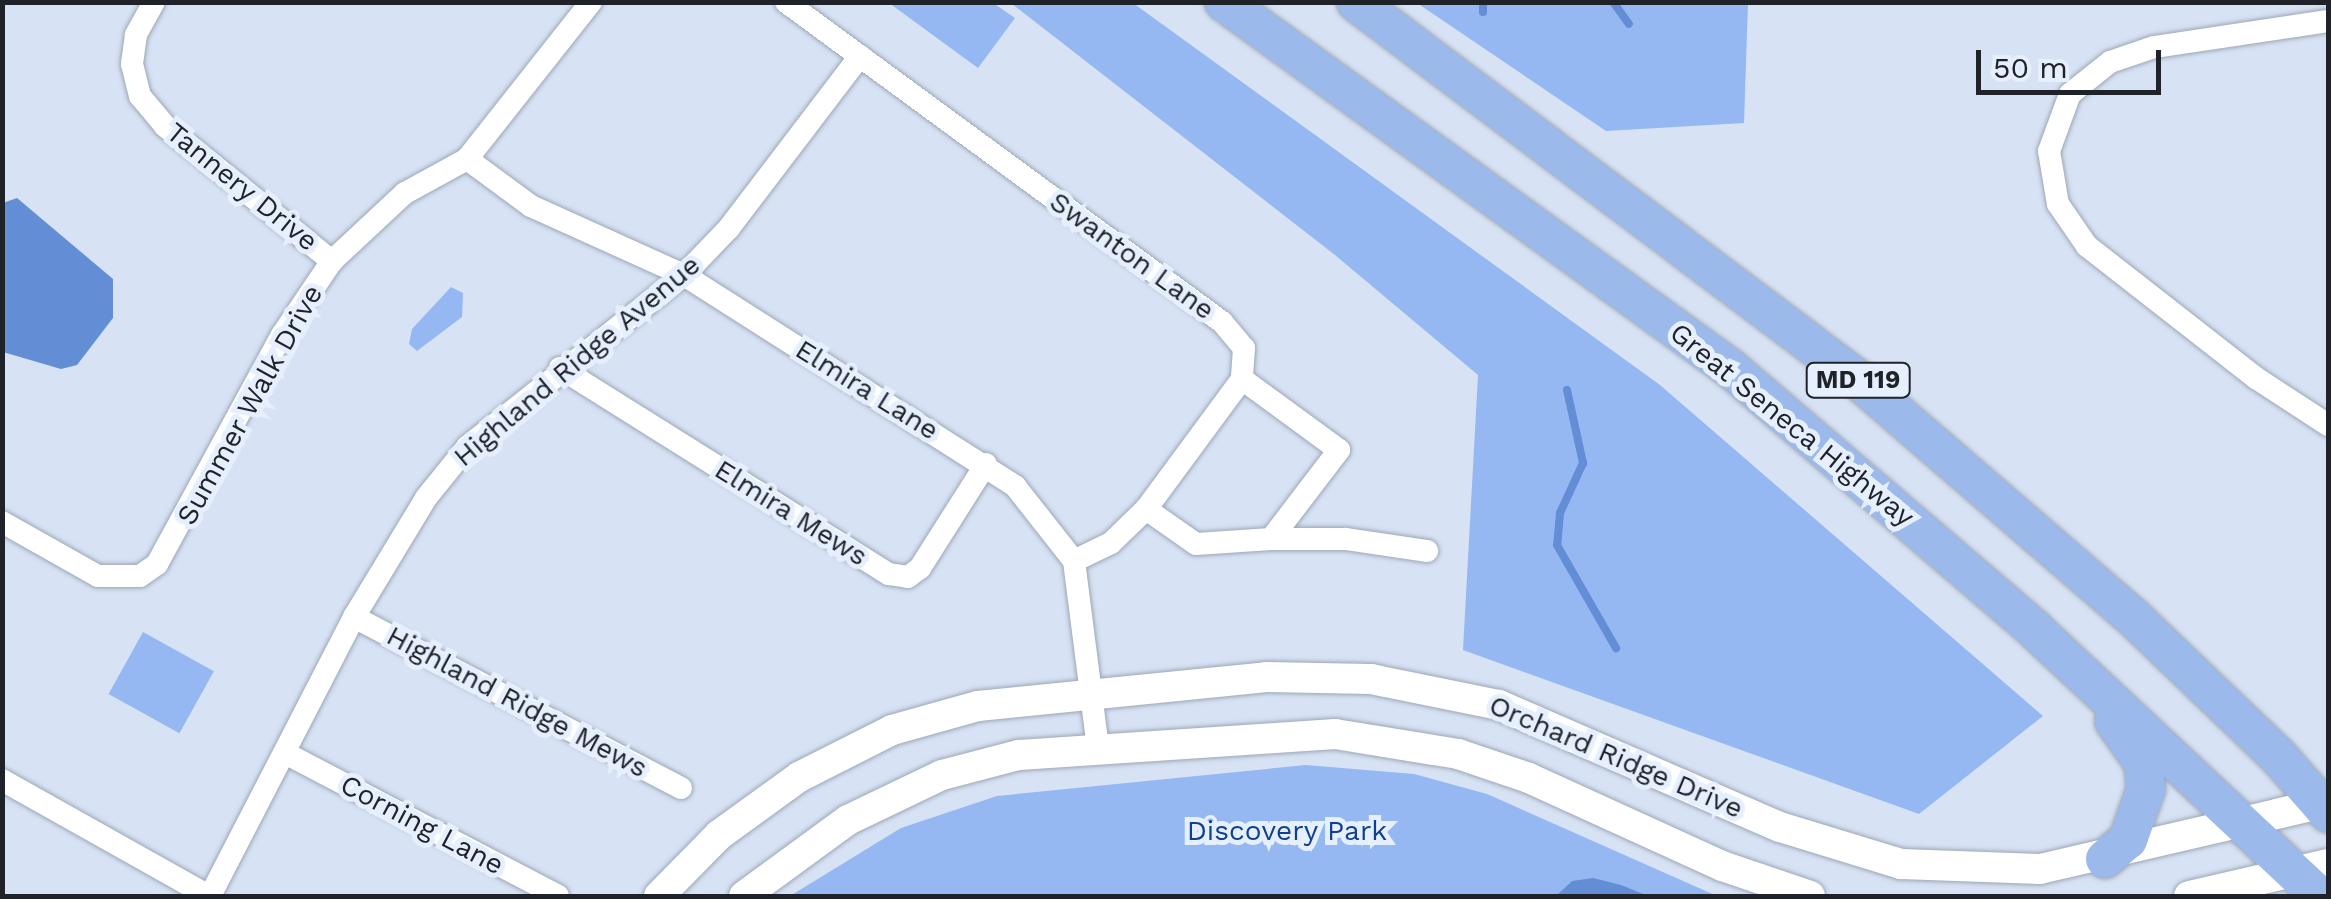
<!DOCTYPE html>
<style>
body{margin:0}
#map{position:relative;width:2331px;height:899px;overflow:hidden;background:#d7e2f4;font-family:"Work Sans",sans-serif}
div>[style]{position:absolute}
.green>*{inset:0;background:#95b8f3;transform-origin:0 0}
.water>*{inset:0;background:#638dd5}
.stream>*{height:8px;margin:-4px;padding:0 4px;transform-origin:4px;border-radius:4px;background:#638dd5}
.roads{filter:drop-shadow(0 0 2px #9ca7b8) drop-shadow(0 0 2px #9ca7b8)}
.minor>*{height:22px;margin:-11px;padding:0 11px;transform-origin:11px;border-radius:11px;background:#fff}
.tertiary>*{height:30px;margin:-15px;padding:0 15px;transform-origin:15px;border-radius:15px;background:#fff}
.primary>*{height:38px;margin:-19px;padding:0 19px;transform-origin:19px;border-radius:19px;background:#9cb9ec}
span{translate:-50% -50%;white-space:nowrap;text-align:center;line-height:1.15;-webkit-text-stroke:10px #e6effd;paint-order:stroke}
.shield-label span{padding:2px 8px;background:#e6effd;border:2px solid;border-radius:8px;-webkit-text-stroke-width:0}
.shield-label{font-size:25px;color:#1f2329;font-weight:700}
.street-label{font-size:28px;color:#1f2329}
.park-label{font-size:28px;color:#104094}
.frame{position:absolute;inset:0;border:5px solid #1f2329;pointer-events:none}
.scale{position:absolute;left:1976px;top:50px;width:185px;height:45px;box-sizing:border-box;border:5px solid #1f2329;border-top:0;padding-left:12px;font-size:30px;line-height:35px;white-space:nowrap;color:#1f2329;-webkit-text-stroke:8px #e6effd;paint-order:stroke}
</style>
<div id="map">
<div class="green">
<i style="clip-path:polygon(889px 3px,993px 3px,1015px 18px,978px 68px)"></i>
<i style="clip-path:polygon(1011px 3px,1133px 3px,1660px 385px,2043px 716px,1919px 814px,1463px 650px,1478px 375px,1335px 255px)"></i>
<i style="clip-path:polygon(1417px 3px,1748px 3px,1744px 123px,1606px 131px)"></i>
<i style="clip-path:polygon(451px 287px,463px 293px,462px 317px,417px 351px,409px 344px,412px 329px)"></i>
<i style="left:143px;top:632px;width:81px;height:71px;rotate:29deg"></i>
<i style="clip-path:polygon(1306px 765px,1414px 774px,1487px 794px,1717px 896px,790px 896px,901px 828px,997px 796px)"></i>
</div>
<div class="water">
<i style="clip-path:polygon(17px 198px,113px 279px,113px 318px,77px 365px,61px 369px,3px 352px,3px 203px)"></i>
<i style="clip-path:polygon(1593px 878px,1621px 885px,1648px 896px,1556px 896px,1572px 881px)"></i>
</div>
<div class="stream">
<i style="left:1483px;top:2px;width:10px;rotate:90deg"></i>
<i style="left:1613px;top:2px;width:27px;rotate:54deg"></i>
<i style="left:1567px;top:390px;width:75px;rotate:77.6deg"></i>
<i style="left:1583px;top:463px;width:55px;rotate:114.7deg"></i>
<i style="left:1560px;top:513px;width:32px;rotate:95deg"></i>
<i style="left:1557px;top:545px;width:119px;rotate:60.2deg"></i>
</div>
<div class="roads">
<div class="minor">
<i style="left:154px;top:2px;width:38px;rotate:119deg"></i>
<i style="left:136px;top:35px;width:29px;rotate:98deg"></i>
<i style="left:132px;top:64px;width:33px;rotate:76deg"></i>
<i style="left:140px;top:96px;width:39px;rotate:50deg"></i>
<i style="left:165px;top:126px;width:215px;rotate:39deg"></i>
<i style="left:786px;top:2px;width:541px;rotate:36.28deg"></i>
<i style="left:1222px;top:322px;width:34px;rotate:50deg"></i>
<i style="left:1244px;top:348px;width:31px;rotate:94deg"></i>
<i style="left:1242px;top:379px;width:162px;rotate:126.4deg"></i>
<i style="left:1146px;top:509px;width:49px;rotate:135.8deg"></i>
<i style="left:1111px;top:543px;width:41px;rotate:154.1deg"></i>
<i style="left:2328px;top:21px;width:176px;rotate:171.5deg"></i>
<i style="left:2154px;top:47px;width:46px;rotate:161.2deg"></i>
<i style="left:2110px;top:62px;width:51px;rotate:141.3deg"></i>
<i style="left:2070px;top:94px;width:61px;rotate:110.2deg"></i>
<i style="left:2049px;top:151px;width:54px;rotate:80.4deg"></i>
<i style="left:2058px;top:204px;width:51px;rotate:55.4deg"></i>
<i style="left:2087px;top:246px;width:214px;rotate:38deg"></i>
<i style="left:2256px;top:378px;width:86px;rotate:33.1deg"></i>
<i style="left:467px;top:159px;width:79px;rotate:36.3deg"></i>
<i style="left:531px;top:206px;width:168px;rotate:24.3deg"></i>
<i style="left:684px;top:275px;width:393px;rotate:32.5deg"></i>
<i style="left:1015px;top:486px;width:95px;rotate:51.8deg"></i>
<i style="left:1074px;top:561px;width:190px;rotate:82.7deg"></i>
<i style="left:560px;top:368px;width:388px;rotate:32.1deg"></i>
<i style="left:889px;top:574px;width:19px;rotate:9deg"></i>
<i style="left:908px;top:577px;width:15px;rotate:-37deg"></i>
<i style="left:920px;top:568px;width:123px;rotate:-57.6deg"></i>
<i style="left:1146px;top:509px;width:61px;rotate:35deg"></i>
<i style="left:1196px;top:544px;width:75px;rotate:-3.8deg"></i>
<i style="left:1271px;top:539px;width:112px;rotate:-52.6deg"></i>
<i style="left:1339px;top:450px;width:120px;rotate:-143.8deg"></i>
<i style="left:2px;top:522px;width:110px;rotate:29.4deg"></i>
<i style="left:98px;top:576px;width:42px"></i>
<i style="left:140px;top:576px;width:21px;rotate:-35deg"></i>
<i style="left:157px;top:564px;width:261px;rotate:-61.4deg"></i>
<i style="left:282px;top:335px;width:89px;rotate:-56deg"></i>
<i style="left:332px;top:261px;width:100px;rotate:-43deg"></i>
<i style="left:405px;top:193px;width:71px;rotate:-28.7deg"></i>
<i style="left:467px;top:159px;width:200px;rotate:-51.7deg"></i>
<i style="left:1271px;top:539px;width:75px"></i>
<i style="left:1346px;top:539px;width:82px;rotate:8.4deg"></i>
<i style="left:354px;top:617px;width:369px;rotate:27.6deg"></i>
<i style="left:285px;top:753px;width:308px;rotate:27.6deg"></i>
<i style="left:2px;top:780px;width:237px;rotate:29.3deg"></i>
<i style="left:210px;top:896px;width:314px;rotate:-62.7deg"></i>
<i style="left:354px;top:617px;width:139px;rotate:-58.8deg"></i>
<i style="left:426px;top:498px;width:67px;rotate:-51.1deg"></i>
<i style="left:468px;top:446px;width:275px;rotate:-38.4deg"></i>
<i style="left:684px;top:275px;width:65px;rotate:-46.2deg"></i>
<i style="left:729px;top:228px;width:216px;rotate:-52.7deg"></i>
</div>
<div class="tertiary">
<i style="left:659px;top:896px;width:86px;rotate:-45.5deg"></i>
<i style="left:719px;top:835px;width:99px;rotate:-35.9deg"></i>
<i style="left:799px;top:777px;width:104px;rotate:-26.8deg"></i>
<i style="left:892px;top:730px;width:89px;rotate:-15.6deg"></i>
<i style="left:978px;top:706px;width:290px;rotate:-5.7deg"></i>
<i style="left:1267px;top:677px;width:104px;rotate:1.1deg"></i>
<i style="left:1371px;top:679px;width:131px;rotate:11.5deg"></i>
<i style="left:1499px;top:705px;width:306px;rotate:23.5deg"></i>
<i style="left:1780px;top:827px;width:127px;rotate:17deg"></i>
<i style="left:1901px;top:864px;width:139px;rotate:2.1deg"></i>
<i style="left:2040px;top:869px;width:296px;rotate:-13.1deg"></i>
<i style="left:744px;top:896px;width:129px;rotate:-36.2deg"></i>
<i style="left:848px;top:820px;width:104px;rotate:-25.6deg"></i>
<i style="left:942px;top:775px;width:80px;rotate:-14.6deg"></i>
<i style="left:1019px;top:755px;width:317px;rotate:-3.8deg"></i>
<i style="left:1335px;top:734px;width:125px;rotate:9.2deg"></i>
<i style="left:1458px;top:754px;width:75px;rotate:18.7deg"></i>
<i style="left:1529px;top:778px;width:212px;rotate:24.5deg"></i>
<i style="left:1722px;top:866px;width:93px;rotate:18.8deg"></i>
<i style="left:2189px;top:896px;width:143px;rotate:-13deg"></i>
</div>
<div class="primary">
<i style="left:1224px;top:2px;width:624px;rotate:35.88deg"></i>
<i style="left:1730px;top:368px;width:401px;rotate:40.6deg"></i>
<i style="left:2034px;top:629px;width:391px;rotate:43.1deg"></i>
<i style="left:1356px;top:2px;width:626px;rotate:36.94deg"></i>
<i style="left:1856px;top:378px;width:369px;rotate:40.8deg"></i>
<i style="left:2135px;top:619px;width:198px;rotate:43.8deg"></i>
<i style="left:2278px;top:756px;width:76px;rotate:48.7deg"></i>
<i style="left:2105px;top:859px;width:30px;rotate:-40deg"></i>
<i style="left:2128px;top:840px;width:54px;rotate:-70.6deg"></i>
<i style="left:2146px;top:789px;width:27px;rotate:-96deg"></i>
<i style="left:2143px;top:762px;width:50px;rotate:-125.3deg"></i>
</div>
</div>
<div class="shield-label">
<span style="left:1858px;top:380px">MD 119</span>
</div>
<div class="street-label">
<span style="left:242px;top:187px;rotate:39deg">Tannery Drive</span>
<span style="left:1132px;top:256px;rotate:36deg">Swanton Lane</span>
<span style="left:577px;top:361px;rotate:-40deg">Highland Ridge Avenue</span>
<span style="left:867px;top:390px;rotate:32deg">Elmira Lane</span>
<span style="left:250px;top:405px;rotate:-61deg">Summer Walk Drive</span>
<span style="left:1792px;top:425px;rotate:39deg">Great Seneca Highway</span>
<span style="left:791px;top:513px;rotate:32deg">Elmira Mews</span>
<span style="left:517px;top:702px;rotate:28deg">Highland Ridge Mews</span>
<span style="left:1616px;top:757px;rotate:23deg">Orchard Ridge Drive</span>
<span style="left:422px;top:825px;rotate:28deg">Corning Lane</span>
</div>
<div class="park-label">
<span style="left:1287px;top:831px">Discovery Park</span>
</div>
<div class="frame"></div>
<div class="scale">50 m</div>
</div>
